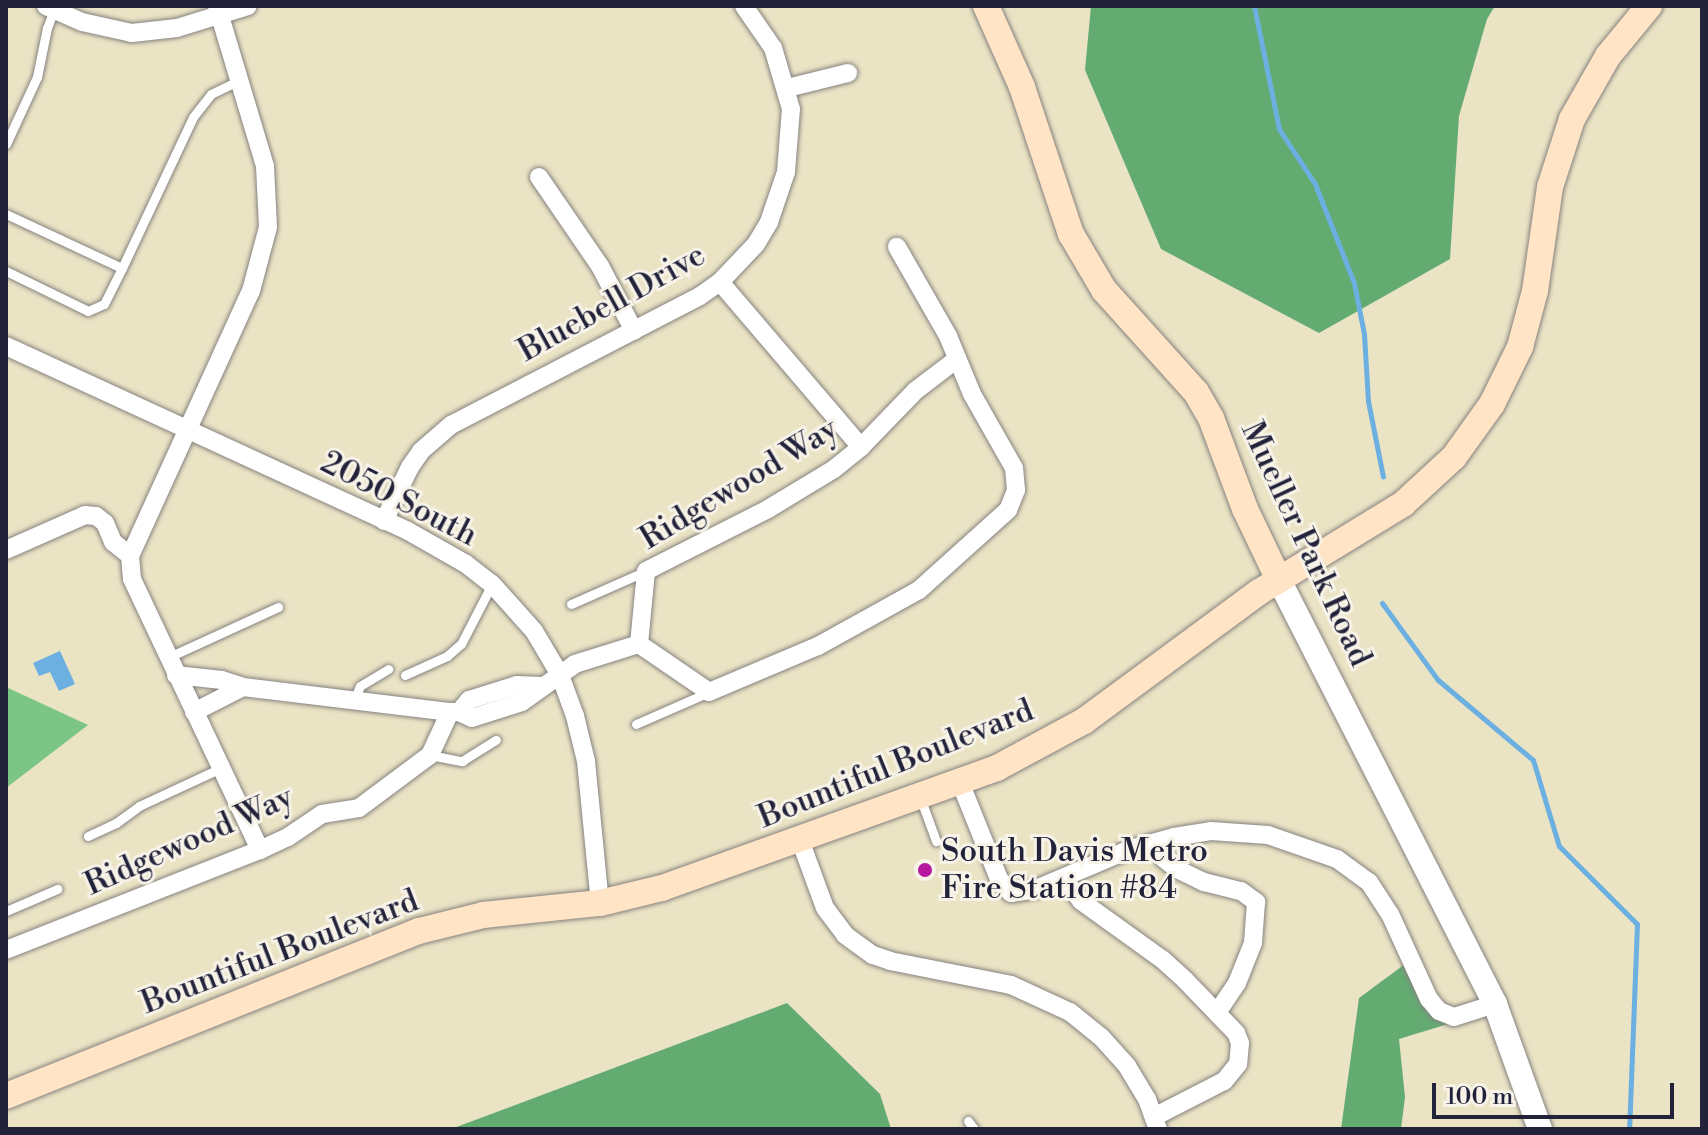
<!DOCTYPE html>
<style>
body{margin:0}
#map{position:relative;width:1708px;height:1135px;overflow:hidden;background:#eae3c4;font-family:"Libre Bodoni",serif}
div>[style]{position:absolute}
.green>*{inset:0;background:#7bc684}
.forest>*{inset:0;background:#64ab72}
.water>*{inset:0;background:#6cafe1}
.stream>*{height:5px;margin:-2.5px;padding:0 2.5px;transform-origin:2.5px;border-radius:2.5px;background:#6cafe1}
.roads{filter:drop-shadow(0 0 2px #868280) drop-shadow(0 0 2px #868280)}
.service>*{height:9px;margin:-4.5px;padding:0 4.5px;transform-origin:4.5px;border-radius:4.5px;background:#fff}
.minor>*{height:18px;margin:-9px;padding:0 9px;transform-origin:9px;border-radius:9px;background:#fff}
.tertiary>*{height:24px;margin:-12px;padding:0 12px;transform-origin:12px;border-radius:12px;background:#fff}
.secondary>*{height:26px;margin:-13px;padding:0 13px;transform-origin:13px;border-radius:13px;background:#ffe4c6}
.dots>*{width:22px;height:22px;translate:-50% -50%;box-sizing:border-box;border:4px solid #f7f3e8;border-radius:50%}
span{translate:-50% -50%;white-space:nowrap;text-align:center;line-height:1.15;-webkit-text-stroke:6px #f7f3e8;paint-order:stroke}
.street-label{font-size:32px;color:#22223b}
.poi-label{font-size:32px;color:#22223b}
.left{translate:0 -50%;text-align:left}
.frame{position:absolute;inset:0;border:8px solid #22223b;pointer-events:none}
.scale{position:absolute;left:1432px;top:1083px;width:242px;height:36px;box-sizing:border-box;border:4px solid #22223b;border-top:0;padding-left:10px;font-size:24px;line-height:28px;white-space:nowrap;color:#22223b;-webkit-text-stroke:6px #f7f3e8;paint-order:stroke}
</style>
<div id="map">
<div class="green">
<i style="clip-path:polygon(6px 687px,88px 725px,6px 788px)"></i>
</div>
<div class="forest">
<i style="clip-path:polygon(1091px 6px,1495px 6px,1487px 19px,1459px 116px,1450px 259px,1319px 333px,1161px 249px,1085px 70px)"></i>
<i style="clip-path:polygon(1405px 964px,1448px 1024px,1399px 1039px,1405px 1097px,1401px 1129px,1341px 1129px,1359px 998px)"></i>
<i style="clip-path:polygon(787px 1003px,880px 1094px,891px 1129px,451px 1129px)"></i>
</div>
<div class="water">
<i style="clip-path:polygon(60px 651px,75px 684px,59px 691px,50px 672px,39px 676px,33px 663px)"></i>
</div>
<div class="stream">
<i style="left:1254px;top:6px;width:126px;rotate:78.5deg"></i>
<i style="left:1279px;top:129px;width:66px;rotate:56.8deg"></i>
<i style="left:1315px;top:184px;width:106px;rotate:68.5deg"></i>
<i style="left:1354px;top:283px;width:52px;rotate:78.9deg"></i>
<i style="left:1364px;top:334px;width:67px;rotate:86.6deg"></i>
<i style="left:1368px;top:401px;width:77px;rotate:78.8deg"></i>
<i style="left:1382px;top:603px;width:95px;rotate:54deg"></i>
<i style="left:1438px;top:680px;width:124px;rotate:40.1deg"></i>
<i style="left:1533px;top:760px;width:90px;rotate:73.2deg"></i>
<i style="left:1559px;top:846px;width:110px;rotate:45deg"></i>
<i style="left:1637px;top:924px;width:205px;rotate:92.2deg"></i>
</div>
<div class="roads">
<div class="service">
<i style="left:6px;top:144px;width:74px;rotate:-65.2deg"></i>
<i style="left:37px;top:77px;width:50px;rotate:-78.5deg"></i>
<i style="left:47px;top:28px;width:19px;rotate:-69deg"></i>
<i style="left:6px;top:214px;width:128px;rotate:25deg"></i>
<i style="left:122px;top:268px;width:167px;rotate:-64.8deg"></i>
<i style="left:193px;top:117px;width:29px;rotate:-52deg"></i>
<i style="left:211px;top:94px;width:32px;rotate:-26deg"></i>
<i style="left:6px;top:271px;width:91px;rotate:26deg"></i>
<i style="left:88px;top:311px;width:17px;rotate:-24deg"></i>
<i style="left:104px;top:304px;width:40px;rotate:-63.4deg"></i>
<i style="left:571px;top:604px;width:82px;rotate:-23.7deg"></i>
<i style="left:169px;top:657px;width:120px;rotate:-24.6deg"></i>
<i style="left:405px;top:675px;width:46px;rotate:-24.3deg"></i>
<i style="left:447px;top:656px;width:18px;rotate:-41deg"></i>
<i style="left:461px;top:644px;width:68px;rotate:-62.7deg"></i>
<i style="left:354px;top:700px;width:15px;rotate:-67deg"></i>
<i style="left:360px;top:686px;width:33px;rotate:-31deg"></i>
<i style="left:636px;top:724px;width:80px;rotate:-23.7deg"></i>
<i style="left:430px;top:755px;width:33px;rotate:11deg"></i>
<i style="left:462px;top:761px;width:40px;rotate:-32deg"></i>
<i style="left:921px;top:800px;width:44px;rotate:69.9deg"></i>
<i style="left:88px;top:836px;width:31px;rotate:-25deg"></i>
<i style="left:116px;top:823px;width:29px;rotate:-36deg"></i>
<i style="left:139px;top:806px;width:90px;rotate:-24.9deg"></i>
<i style="left:6px;top:911px;width:56px;rotate:-23.3deg"></i>
<i style="left:968px;top:1121px;width:10px;rotate:53deg"></i>
</div>
<div class="minor">
<i style="left:46px;top:6px;width:39px;rotate:24deg"></i>
<i style="left:82px;top:22px;width:51px;rotate:12.4deg"></i>
<i style="left:132px;top:33px;width:45px;rotate:-6.3deg"></i>
<i style="left:177px;top:28px;width:74px;rotate:-17.2deg"></i>
<i style="left:787px;top:88px;width:63px;rotate:-13.8deg"></i>
<i style="left:539px;top:177px;width:108px;rotate:55.6deg"></i>
<i style="left:600px;top:266px;width:73px;rotate:62.4deg"></i>
<i style="left:720px;top:282px;width:217px;rotate:49.5deg"></i>
<i style="left:6px;top:346px;width:443px;rotate:24.7deg"></i>
<i style="left:408px;top:531px;width:67px;rotate:29.6deg"></i>
<i style="left:466px;top:564px;width:33px;rotate:38deg"></i>
<i style="left:492px;top:584px;width:63px;rotate:48.2deg"></i>
<i style="left:534px;top:631px;width:51px;rotate:59.4deg"></i>
<i style="left:560px;top:675px;width:44px;rotate:69.9deg"></i>
<i style="left:575px;top:716px;width:46px;rotate:76.3deg"></i>
<i style="left:586px;top:761px;width:143px;rotate:84.4deg"></i>
<i style="left:384px;top:521px;width:60px;rotate:-64.3deg"></i>
<i style="left:410px;top:467px;width:19px;rotate:-55deg"></i>
<i style="left:421px;top:451px;width:40px;rotate:-41deg"></i>
<i style="left:451px;top:425px;width:280px;rotate:-27.4deg"></i>
<i style="left:700px;top:296px;width:24px;rotate:-35deg"></i>
<i style="left:720px;top:282px;width:52px;rotate:-46.5deg"></i>
<i style="left:756px;top:244px;width:26px;rotate:-59deg"></i>
<i style="left:769px;top:222px;width:53px;rotate:-71.2deg"></i>
<i style="left:786px;top:172px;width:63px;rotate:-85.5deg"></i>
<i style="left:791px;top:109px;width:64px;rotate:-106.4deg"></i>
<i style="left:773px;top:48px;width:51px;rotate:-124.6deg"></i>
<i style="left:6px;top:550px;width:86px;rotate:-23.9deg"></i>
<i style="left:85px;top:515px;width:11px;rotate:5deg"></i>
<i style="left:96px;top:516px;width:11px;rotate:38deg"></i>
<i style="left:105px;top:523px;width:21px;rotate:67deg"></i>
<i style="left:113px;top:542px;width:22px;rotate:39deg"></i>
<i style="left:130px;top:556px;width:23px;rotate:85deg"></i>
<i style="left:132px;top:579px;width:300px;rotate:64.7deg"></i>
<i style="left:130px;top:556px;width:291px;rotate:-65.5deg"></i>
<i style="left:251px;top:291px;width:66px;rotate:-75.1deg"></i>
<i style="left:268px;top:227px;width:61px;rotate:-92.8deg"></i>
<i style="left:265px;top:166px;width:167px;rotate:-106.7deg"></i>
<i style="left:639px;top:644px;width:85px;rotate:34.4deg"></i>
<i style="left:709px;top:692px;width:118px;rotate:-22.9deg"></i>
<i style="left:818px;top:646px;width:115px;rotate:-29deg"></i>
<i style="left:919px;top:590px;width:120px;rotate:-42deg"></i>
<i style="left:1008px;top:510px;width:22px;rotate:-68deg"></i>
<i style="left:1016px;top:490px;width:22px;rotate:-95deg"></i>
<i style="left:1014px;top:468px;width:85px;rotate:-119.6deg"></i>
<i style="left:972px;top:394px;width:63px;rotate:-112.5deg"></i>
<i style="left:948px;top:336px;width:103px;rotate:-119.8deg"></i>
<i style="left:639px;top:644px;width:73px;rotate:-84.5deg"></i>
<i style="left:646px;top:571px;width:137px;rotate:-26.9deg"></i>
<i style="left:768px;top:509px;width:77px;rotate:-31.2deg"></i>
<i style="left:834px;top:469px;width:35px;rotate:-39deg"></i>
<i style="left:861px;top:447px;width:78px;rotate:-46deg"></i>
<i style="left:915px;top:391px;width:53px;rotate:-37.3deg"></i>
<i style="left:176px;top:675px;width:46px;rotate:6.2deg"></i>
<i style="left:222px;top:680px;width:22px;rotate:18deg"></i>
<i style="left:243px;top:687px;width:209px;rotate:6.9deg"></i>
<i style="left:194px;top:712px;width:55px;rotate:-27deg"></i>
<i style="left:459px;top:712px;width:14px;rotate:25deg"></i>
<i style="left:472px;top:718px;width:52px;rotate:-17.7deg"></i>
<i style="left:522px;top:702px;width:65px;rotate:-35.6deg"></i>
<i style="left:575px;top:664px;width:67px;rotate:-17.4deg"></i>
<i style="left:960px;top:782px;width:105px;rotate:68.1deg"></i>
<i style="left:999px;top:879px;width:18px;rotate:49deg"></i>
<i style="left:1011px;top:893px;width:25px;rotate:-9deg"></i>
<i style="left:1036px;top:889px;width:100px;rotate:-23deg"></i>
<i style="left:1128px;top:850px;width:48px;rotate:-15.8deg"></i>
<i style="left:1174px;top:837px;width:37px;rotate:-9deg"></i>
<i style="left:1211px;top:831px;width:57px;rotate:4deg"></i>
<i style="left:1268px;top:835px;width:73px;rotate:19.2deg"></i>
<i style="left:1337px;top:859px;width:39px;rotate:36deg"></i>
<i style="left:1369px;top:882px;width:38px;rotate:57deg"></i>
<i style="left:1390px;top:914px;width:94px;rotate:65.4deg"></i>
<i style="left:1429px;top:999px;width:16px;rotate:50deg"></i>
<i style="left:1439px;top:1011px;width:16px;rotate:22deg"></i>
<i style="left:1454px;top:1017px;width:43px;rotate:-17.6deg"></i>
<i style="left:800px;top:840px;width:72px;rotate:69.8deg"></i>
<i style="left:825px;top:908px;width:34px;rotate:53deg"></i>
<i style="left:845px;top:935px;width:34px;rotate:36deg"></i>
<i style="left:873px;top:955px;width:18px;rotate:19deg"></i>
<i style="left:890px;top:961px;width:123px;rotate:11.2deg"></i>
<i style="left:1011px;top:985px;width:65px;rotate:24.6deg"></i>
<i style="left:1070px;top:1012px;width:41px;rotate:39.1deg"></i>
<i style="left:1102px;top:1038px;width:38px;rotate:48deg"></i>
<i style="left:1127px;top:1066px;width:39px;rotate:59deg"></i>
<i style="left:1147px;top:1099px;width:32px;rotate:70deg"></i>
<i style="left:1157px;top:842px;width:17px;rotate:69deg"></i>
<i style="left:1163px;top:858px;width:18px;rotate:38deg"></i>
<i style="left:1177px;top:869px;width:30px;rotate:26deg"></i>
<i style="left:1204px;top:882px;width:38px;rotate:14deg"></i>
<i style="left:1241px;top:891px;width:19px;rotate:36deg"></i>
<i style="left:1256px;top:902px;width:41px;rotate:94.2deg"></i>
<i style="left:1253px;top:943px;width:43px;rotate:111.8deg"></i>
<i style="left:1237px;top:983px;width:36px;rotate:124deg"></i>
<i style="left:1064px;top:879px;width:28px;rotate:52deg"></i>
<i style="left:1081px;top:901px;width:101px;rotate:35.7deg"></i>
<i style="left:1163px;top:960px;width:30px;rotate:42deg"></i>
<i style="left:1185px;top:980px;width:74px;rotate:46.1deg"></i>
<i style="left:1236px;top:1033px;width:11px;rotate:68deg"></i>
<i style="left:1240px;top:1043px;width:21px;rotate:95deg"></i>
<i style="left:1238px;top:1064px;width:22px;rotate:129deg"></i>
<i style="left:1224px;top:1081px;width:79px;rotate:152.8deg"></i>
<i style="left:6px;top:950px;width:273px;rotate:-21.5deg"></i>
<i style="left:260px;top:850px;width:31px;rotate:-25deg"></i>
<i style="left:288px;top:837px;width:41px;rotate:-34.1deg"></i>
<i style="left:322px;top:814px;width:37px;rotate:-9deg"></i>
<i style="left:359px;top:808px;width:89px;rotate:-36.7deg"></i>
<i style="left:430px;top:755px;width:47px;rotate:-65.1deg"></i>
<i style="left:450px;top:712px;width:9px"></i>
<i style="left:459px;top:712px;width:16px;rotate:-50deg"></i>
<i style="left:469px;top:700px;width:50px;rotate:-17.4deg"></i>
<i style="left:517px;top:685px;width:25px;rotate:2deg"></i>
</div>
<div class="tertiary">
<i style="left:1279px;top:580px;width:476px;rotate:63deg"></i>
<i style="left:1495px;top:1004px;width:133px;rotate:70.2deg"></i>
</div>
<div class="secondary">
<i style="left:986px;top:6px;width:89px;rotate:66deg"></i>
<i style="left:1022px;top:87px;width:155px;rotate:71.6deg"></i>
<i style="left:1071px;top:234px;width:65px;rotate:59.5deg"></i>
<i style="left:1104px;top:290px;width:137px;rotate:48deg"></i>
<i style="left:1196px;top:392px;width:30px;rotate:60deg"></i>
<i style="left:1211px;top:418px;width:97px;rotate:69.5deg"></i>
<i style="left:1245px;top:509px;width:79px;rotate:64.4deg"></i>
<i style="left:6px;top:1096px;width:445px;rotate:-21.8deg"></i>
<i style="left:419px;top:931px;width:66px;rotate:-14deg"></i>
<i style="left:483px;top:915px;width:118px;rotate:-5.9deg"></i>
<i style="left:600px;top:903px;width:64px;rotate:-13.6deg"></i>
<i style="left:662px;top:888px;width:356px;rotate:-19.7deg"></i>
<i style="left:997px;top:768px;width:99px;rotate:-28.4deg"></i>
<i style="left:1084px;top:721px;width:217px;rotate:-36.4deg"></i>
<i style="left:1259px;top:592px;width:169px;rotate:-31.4deg"></i>
<i style="left:1403px;top:504px;width:69px;rotate:-42.7deg"></i>
<i style="left:1454px;top:457px;width:65px;rotate:-54.4deg"></i>
<i style="left:1492px;top:404px;width:64px;rotate:-63.8deg"></i>
<i style="left:1520px;top:347px;width:58px;rotate:-75deg"></i>
<i style="left:1535px;top:291px;width:105px;rotate:-81.8deg"></i>
<i style="left:1550px;top:187px;width:71px;rotate:-72.1deg"></i>
<i style="left:1572px;top:119px;width:73px;rotate:-60.3deg"></i>
<i style="left:1608px;top:56px;width:65px;rotate:-50.6deg"></i>
</div>
</div>
<div class="dots">
<i style="left:925px;top:870px;background:#b5179e"></i>
</div>
<div class="street-label">
<span style="left:612px;top:303px;rotate:-29deg">Bluebell Drive</span>
<span style="left:739px;top:484px;rotate:-31deg">Ridgewood Way</span>
<span style="left:399px;top:499px;rotate:27deg">2050 South</span>
<span style="left:1306px;top:544px;rotate:65deg">Mueller Park Road</span>
<span style="left:896px;top:764px;rotate:-22deg">Bountiful Boulevard</span>
<span style="left:189px;top:841px;rotate:-24deg">Ridgewood Way</span>
<span style="left:280px;top:952px;rotate:-21deg">Bountiful Boulevard</span>
</div>
<div class="poi-label">
<span class="left" style="left:941px;top:870px">South Davis Metro<br>Fire Station #84</span>
</div>
<div class="frame"></div>
<div class="scale">100 m</div>
</div>
